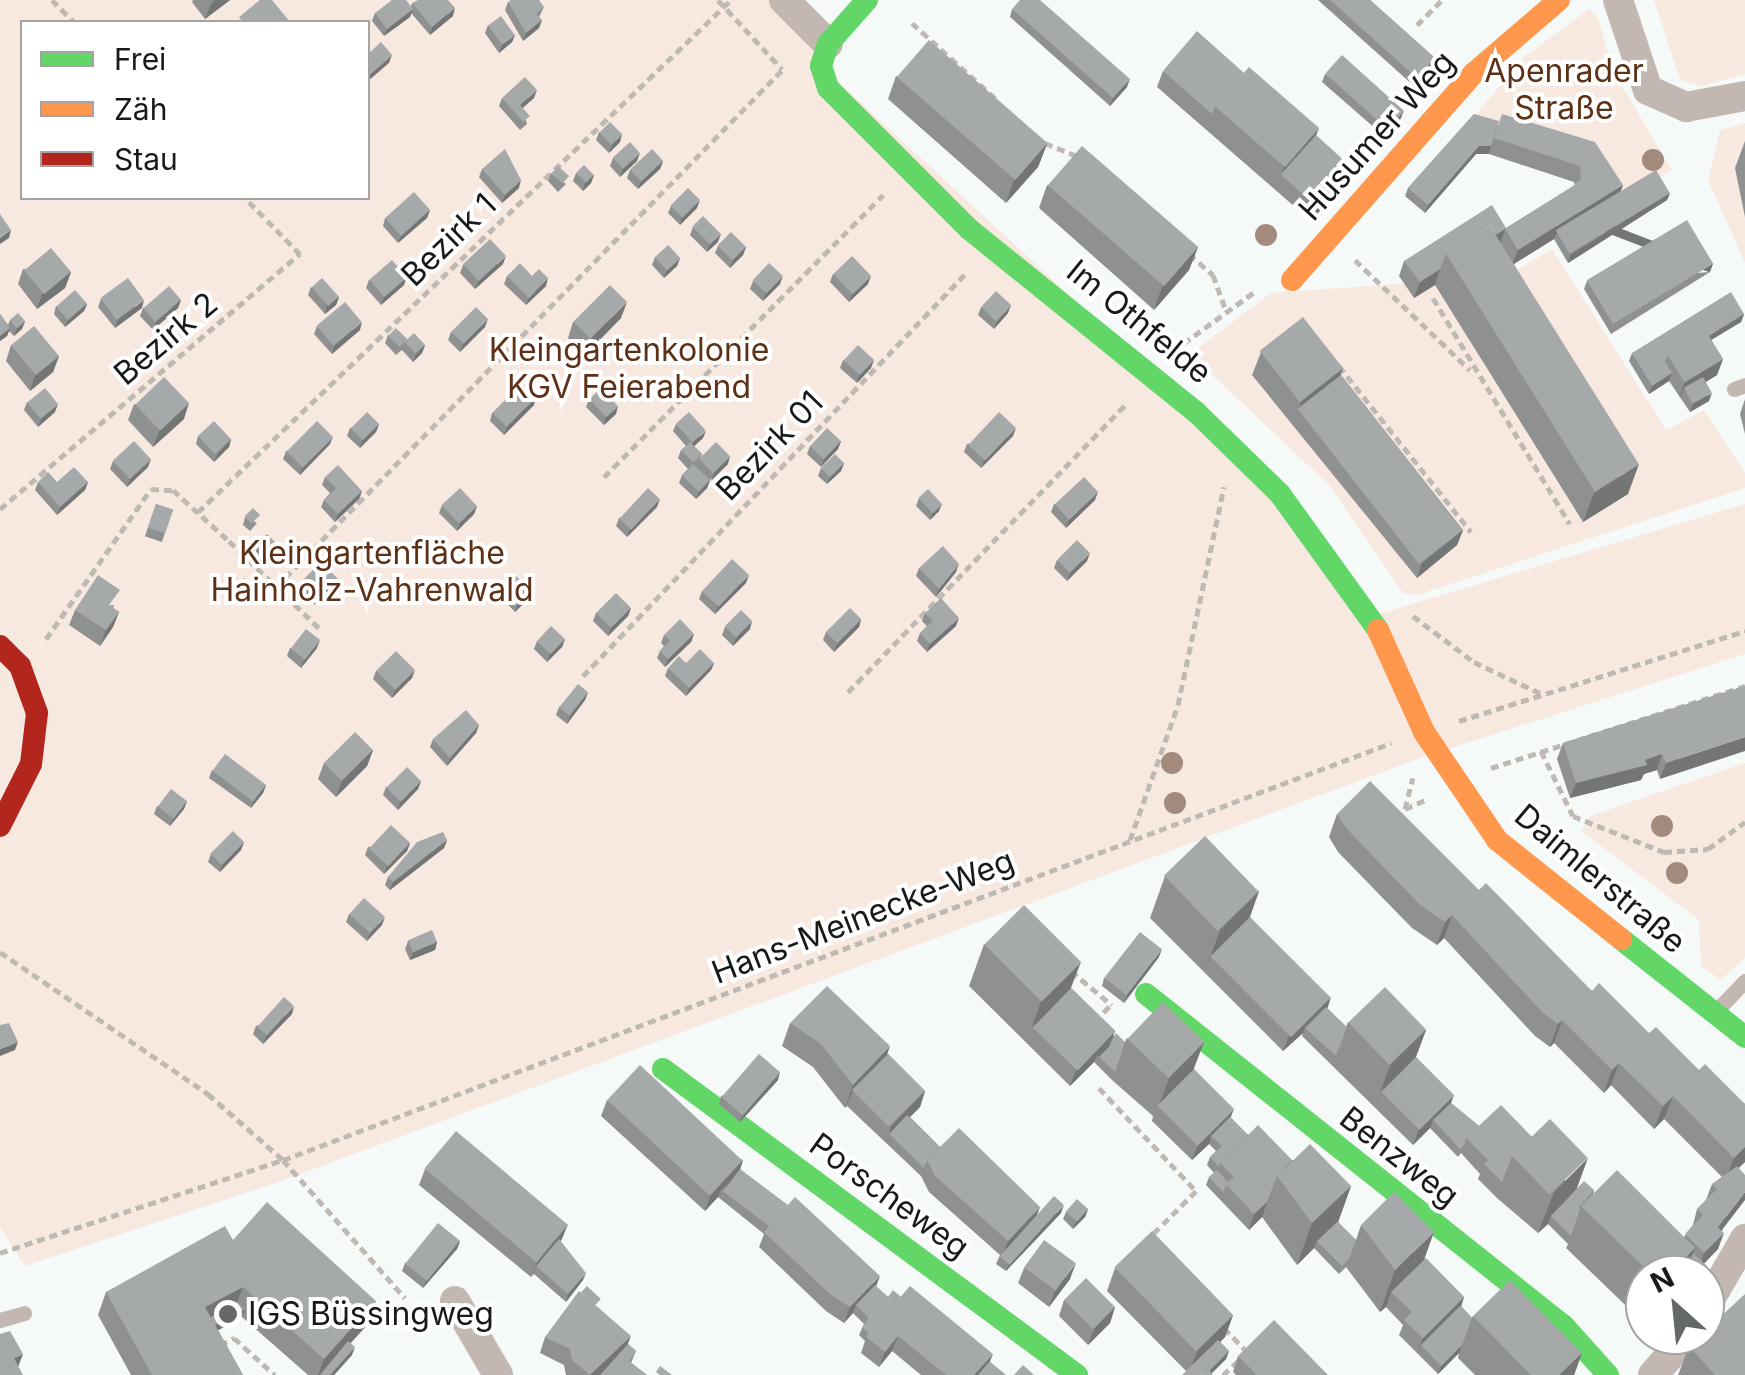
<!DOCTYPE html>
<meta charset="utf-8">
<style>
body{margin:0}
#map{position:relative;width:1745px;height:1375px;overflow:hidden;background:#f5faf9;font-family:Inter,sans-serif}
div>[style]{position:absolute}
.green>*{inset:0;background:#f7e9e0}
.path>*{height:5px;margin-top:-2.5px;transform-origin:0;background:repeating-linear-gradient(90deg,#beb9b3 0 8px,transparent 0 13px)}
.lane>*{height:15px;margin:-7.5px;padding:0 7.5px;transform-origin:7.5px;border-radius:7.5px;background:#c3b8b1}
.street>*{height:30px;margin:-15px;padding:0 15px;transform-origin:15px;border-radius:15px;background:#c3b8b1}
.fast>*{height:22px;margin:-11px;padding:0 11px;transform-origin:11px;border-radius:11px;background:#63d668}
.slow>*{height:22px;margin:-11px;padding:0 11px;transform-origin:11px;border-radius:11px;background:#ff974d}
.jam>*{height:22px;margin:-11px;padding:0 11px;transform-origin:11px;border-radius:11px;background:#b3261e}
.trees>*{width:22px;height:22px;margin:-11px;border-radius:50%;background:#a28b7c}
.wall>*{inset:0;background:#8f9191;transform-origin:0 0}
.shaded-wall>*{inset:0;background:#747676;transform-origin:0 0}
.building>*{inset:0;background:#a6a9a9;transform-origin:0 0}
.dots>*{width:28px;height:28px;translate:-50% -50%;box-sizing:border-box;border:5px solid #fff;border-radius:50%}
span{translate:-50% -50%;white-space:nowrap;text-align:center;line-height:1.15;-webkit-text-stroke:8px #fff;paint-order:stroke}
.park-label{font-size:32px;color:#5e3116}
.street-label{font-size:32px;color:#181a1a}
.poi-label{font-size:32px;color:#181a1a}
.left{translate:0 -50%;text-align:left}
.legend{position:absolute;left:20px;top:20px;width:350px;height:180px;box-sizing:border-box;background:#fff;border:2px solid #a3a3a3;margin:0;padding:12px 18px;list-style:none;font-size:30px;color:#181a1a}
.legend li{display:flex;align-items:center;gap:20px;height:50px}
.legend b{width:50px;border:2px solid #a3a3a3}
.north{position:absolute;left:1625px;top:1255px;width:100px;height:100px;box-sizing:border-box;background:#fff;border:2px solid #a3a3a3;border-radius:50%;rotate:333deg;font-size:28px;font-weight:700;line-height:40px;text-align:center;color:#181a1a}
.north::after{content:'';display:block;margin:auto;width:35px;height:45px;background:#656868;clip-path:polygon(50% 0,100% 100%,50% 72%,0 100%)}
</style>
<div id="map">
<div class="green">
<i style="clip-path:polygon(evenodd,0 0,784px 0,821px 66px,1196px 412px,1372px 616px,1745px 504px,1745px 654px,1423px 757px,276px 1183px,25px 1266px,0 1228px,0 0,22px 22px,368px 22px,368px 198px,22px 198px,22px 22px)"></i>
<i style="clip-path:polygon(1654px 0,1745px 0,1745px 74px,1702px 86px,1680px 80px)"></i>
<i style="clip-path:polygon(1589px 9px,1599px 20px,1612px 69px,1672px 170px,1626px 199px,1597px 153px,1473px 118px,1524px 57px)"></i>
<i style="clip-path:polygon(1745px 123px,1745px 263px,1708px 180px,1720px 130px)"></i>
<i style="clip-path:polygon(1552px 249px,1666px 430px,1704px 410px,1745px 473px,1745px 488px,1417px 595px,1403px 593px,1330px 486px,1201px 364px,1198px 348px,1271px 293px,1507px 276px)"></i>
<i style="clip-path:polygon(1745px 763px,1745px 957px,1721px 980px,1701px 966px,1699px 920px,1581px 831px,1590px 816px)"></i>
</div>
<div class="path">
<i style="left:52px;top:0;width:31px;rotate:45deg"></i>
<i style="left:718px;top:0;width:94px;rotate:47.2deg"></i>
<i style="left:912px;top:23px;width:113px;rotate:42.1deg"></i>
<i style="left:1417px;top:25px;width:35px;rotate:-45deg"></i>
<i style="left:1045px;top:143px;width:38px;rotate:22deg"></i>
<i style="left:1189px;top:254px;width:32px;rotate:41deg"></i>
<i style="left:1213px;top:275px;width:35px;rotate:70deg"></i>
<i style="left:1355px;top:260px;width:159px;rotate:43.7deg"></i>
<i style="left:1433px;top:298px;width:264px;rotate:58.8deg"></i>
<i style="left:1173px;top:351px;width:104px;rotate:-36deg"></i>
<i style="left:1339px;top:366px;width:212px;rotate:51.5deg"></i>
<i style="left:604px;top:477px;width:397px;rotate:-45.3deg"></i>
<i style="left:0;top:509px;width:394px;rotate:-40.4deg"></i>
<i style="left:300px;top:254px;width:78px;rotate:-134.5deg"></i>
<i style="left:198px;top:512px;width:739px;rotate:-43.85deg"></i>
<i style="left:229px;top:541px;width:125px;rotate:44deg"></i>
<i style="left:276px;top:587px;width:725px;rotate:-45.61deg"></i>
<i style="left:1413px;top:616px;width:76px;rotate:37deg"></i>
<i style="left:1474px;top:662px;width:73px;rotate:25.2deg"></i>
<i style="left:46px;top:639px;width:183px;rotate:-55deg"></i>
<i style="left:151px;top:489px;width:22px;rotate:3deg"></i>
<i style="left:173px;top:490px;width:76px;rotate:42.3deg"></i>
<i style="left:583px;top:676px;width:557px;rotate:-46.45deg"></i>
<i style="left:848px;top:692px;width:400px;rotate:-46deg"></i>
<i style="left:1459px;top:721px;width:300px;rotate:-17.5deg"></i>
<i style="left:1541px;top:751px;width:72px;rotate:63.8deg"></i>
<i style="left:1573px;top:816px;width:98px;rotate:21.6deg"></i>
<i style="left:1664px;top:852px;width:44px;rotate:-3.9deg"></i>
<i style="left:1708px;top:849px;width:46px;rotate:-36.1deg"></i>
<i style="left:1491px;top:768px;width:267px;rotate:-17.9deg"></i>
<i style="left:1405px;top:809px;width:24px;rotate:-24deg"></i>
<i style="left:1405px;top:809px;width:32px;rotate:-76deg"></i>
<i style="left:1130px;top:840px;width:143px;rotate:-70.4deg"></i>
<i style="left:1178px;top:705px;width:223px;rotate:-78.1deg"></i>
<i style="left:0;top:952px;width:252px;rotate:34.3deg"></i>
<i style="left:208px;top:1094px;width:100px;rotate:41.3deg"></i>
<i style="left:283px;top:1160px;width:184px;rotate:48.5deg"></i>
<i style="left:1071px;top:971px;width:53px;rotate:39.7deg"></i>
<i style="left:1095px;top:1022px;width:24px;rotate:-48deg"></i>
<i style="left:1099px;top:1088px;width:141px;rotate:46.7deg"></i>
<i style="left:1196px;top:1191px;width:62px;rotate:135deg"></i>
<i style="left:0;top:1253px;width:298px;rotate:-18.2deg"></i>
<i style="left:283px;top:1160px;width:1184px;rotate:-20.62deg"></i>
<i style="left:1224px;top:1328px;width:33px;rotate:46deg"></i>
<i style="left:220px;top:1345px;width:16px;rotate:-27deg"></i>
<i style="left:234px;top:1338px;width:55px;rotate:42.1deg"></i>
<i style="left:1223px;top:1375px;width:22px;rotate:-43deg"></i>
</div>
<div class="lane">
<i style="left:1734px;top:389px;width:12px;rotate:-20deg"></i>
<i style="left:1716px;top:1011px;width:42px;rotate:-46deg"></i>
<i style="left:0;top:1320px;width:25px;rotate:-16deg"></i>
</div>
<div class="street">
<i style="left:784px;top:0;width:62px;rotate:45deg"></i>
<i style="left:1618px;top:0;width:95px;rotate:71.6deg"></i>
<i style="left:1648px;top:90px;width:42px;rotate:24.1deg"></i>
<i style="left:1686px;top:107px;width:60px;rotate:-10.6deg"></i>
<i style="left:455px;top:1301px;width:86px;rotate:59.8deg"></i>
<i style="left:1705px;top:1308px;width:80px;rotate:-59.9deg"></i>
<i style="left:1653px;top:1375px;width:53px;rotate:-48.8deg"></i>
</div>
<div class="fast">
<i style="left:867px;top:0;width:59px;rotate:131.6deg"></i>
<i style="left:828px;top:44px;width:23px;rotate:108deg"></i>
<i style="left:821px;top:66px;width:23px;rotate:72deg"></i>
<i style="left:828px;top:88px;width:199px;rotate:45deg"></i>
<i style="left:969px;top:229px;width:292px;rotate:38.9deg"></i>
<i style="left:1196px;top:412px;width:117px;rotate:44.3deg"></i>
<i style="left:1280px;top:494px;width:168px;rotate:54.2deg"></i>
<i style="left:1621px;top:939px;width:158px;rotate:38.3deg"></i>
<i style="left:1146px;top:994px;width:534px;rotate:38.46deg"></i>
<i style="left:1564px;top:1326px;width:66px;rotate:48.1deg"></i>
<i style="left:663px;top:1069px;width:515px;rotate:36.47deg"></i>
</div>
<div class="slow">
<i style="left:1292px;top:280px;width:276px;rotate:-48.7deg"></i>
<i style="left:1474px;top:73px;width:112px;rotate:-40.7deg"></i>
<i style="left:1378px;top:630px;width:112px;rotate:65.7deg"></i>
<i style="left:1424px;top:732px;width:130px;rotate:55.9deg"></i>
<i style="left:1497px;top:840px;width:159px;rotate:38.6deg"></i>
</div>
<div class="jam">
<i style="left:0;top:646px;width:28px;rotate:45deg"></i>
<i style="left:20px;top:666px;width:50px;rotate:70.1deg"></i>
<i style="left:37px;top:713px;width:51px;rotate:96.7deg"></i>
<i style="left:31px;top:764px;width:69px;rotate:116.6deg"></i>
</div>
<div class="trees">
<i style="left:1653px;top:160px"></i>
<i style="left:1266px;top:235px"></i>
<i style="left:1172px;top:763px"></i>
<i style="left:1175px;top:803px"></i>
<i style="left:1662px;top:826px"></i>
<i style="left:1677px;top:873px"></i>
</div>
<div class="wall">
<i style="clip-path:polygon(193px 0,230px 0,205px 19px,192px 2px)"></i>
<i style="clip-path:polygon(1318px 0,1370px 0,1435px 58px,1432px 66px,1414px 86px)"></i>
<i style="clip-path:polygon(508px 2px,544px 7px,539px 17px,542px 20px,539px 28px,523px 41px,505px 10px)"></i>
<i style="clip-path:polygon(412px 3px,453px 16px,430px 35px,411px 13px,410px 17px,384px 36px,372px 21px,375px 13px,411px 7px)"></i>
<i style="clip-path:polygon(1012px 9px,1127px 87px,1110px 106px,1010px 17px)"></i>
<i style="clip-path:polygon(488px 25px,515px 35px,512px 42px,499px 53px,485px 33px)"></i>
<i style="clip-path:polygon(1163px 71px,1316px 135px,1345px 182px,1311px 221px,1157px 87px)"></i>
<i style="clip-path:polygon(1325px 74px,1401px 118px,1385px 137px,1322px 82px)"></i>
<i style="clip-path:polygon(896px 76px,1047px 144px,1038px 167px,1006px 203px,888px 99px)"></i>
<i style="clip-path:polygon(502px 98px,534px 98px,522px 108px,527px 124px,520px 130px,499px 106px)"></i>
<i style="clip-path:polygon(1474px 114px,1623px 185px,1620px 193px,1670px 193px,1667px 200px,1568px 263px,1554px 239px,1514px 264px,1628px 494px,1583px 522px,1435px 285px,1414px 298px,1399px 276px,1404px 261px,1506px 228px,1575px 185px,1574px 182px,1489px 154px,1476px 154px,1425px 213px,1405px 196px,1408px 188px)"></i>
<i style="clip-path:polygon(599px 132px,620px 142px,609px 153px,596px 140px)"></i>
<i style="clip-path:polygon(1745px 141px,1745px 217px,1735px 168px)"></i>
<i style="clip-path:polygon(613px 158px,637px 161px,620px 177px,610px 166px)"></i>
<i style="clip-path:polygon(663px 161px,660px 169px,638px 189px,627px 178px,630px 170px)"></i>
<i style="clip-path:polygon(482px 169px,519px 188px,502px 203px,479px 177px)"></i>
<i style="clip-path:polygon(551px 173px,566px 184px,558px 192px,548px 181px)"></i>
<i style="clip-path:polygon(576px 173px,594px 175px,591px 183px,583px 191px,573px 181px)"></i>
<i style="clip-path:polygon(1047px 185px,1198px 247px,1189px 270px,1154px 310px,1039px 208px)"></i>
<i style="clip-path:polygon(671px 206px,697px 208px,680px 225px,668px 213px)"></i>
<i style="clip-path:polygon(430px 210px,427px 218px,398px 243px,383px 226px,385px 218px)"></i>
<i style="clip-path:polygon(693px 227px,718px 242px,707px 252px,690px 235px)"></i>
<i style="clip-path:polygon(718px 246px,746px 247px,743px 255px,730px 268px,715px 253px)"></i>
<i style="clip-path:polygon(655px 257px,680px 258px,677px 266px,664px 278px,652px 265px)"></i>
<i style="clip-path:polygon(503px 264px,475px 289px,460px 273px,463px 265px)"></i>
<i style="clip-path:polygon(23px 269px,71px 272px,65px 288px,37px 309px,18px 284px)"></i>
<i style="clip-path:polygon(1710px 272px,1611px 334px,1584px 289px,1587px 281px)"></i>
<i style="clip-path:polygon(833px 274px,868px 284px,849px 302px,830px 282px)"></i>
<i style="clip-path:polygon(507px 276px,532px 276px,546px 286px,526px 305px,504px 284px)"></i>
<i style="clip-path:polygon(369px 280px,404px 285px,381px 305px,366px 288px)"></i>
<i style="clip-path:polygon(753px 281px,780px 284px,763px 301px,750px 289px)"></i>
<i style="clip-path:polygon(311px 287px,339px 297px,336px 305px,325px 314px,308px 295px)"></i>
<i style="clip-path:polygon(101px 299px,142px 308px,115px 328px,98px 307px)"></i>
<i style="clip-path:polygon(181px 300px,178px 308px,153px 330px,140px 316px,143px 308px)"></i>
<i style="clip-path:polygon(87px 304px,84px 311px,65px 327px,54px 314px,56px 306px)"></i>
<i style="clip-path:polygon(981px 307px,1008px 313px,994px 329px,978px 315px)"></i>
<i style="clip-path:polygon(0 314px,8px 325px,10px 320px,25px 321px,22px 329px,14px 336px,9px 331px,7px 336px,0 341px)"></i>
<i style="clip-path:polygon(1744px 314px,1741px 322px,1711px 340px,1723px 359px,1717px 375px,1706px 382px,1709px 401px,1690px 412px,1669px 381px,1649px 394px,1629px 361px,1632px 353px)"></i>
<i style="clip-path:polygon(621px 318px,585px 355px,568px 338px,573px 322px)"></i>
<i style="clip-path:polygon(317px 326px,360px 330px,332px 354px,314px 334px)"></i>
<i style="clip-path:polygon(485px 327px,460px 352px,448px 340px,451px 332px)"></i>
<i style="clip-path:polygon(388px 335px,425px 345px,422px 353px,413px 362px,402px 350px,396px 355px,385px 343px)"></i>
<i style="clip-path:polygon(11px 345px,59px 356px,53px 372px,30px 391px,6px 361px)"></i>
<i style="clip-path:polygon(1261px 352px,1341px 375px,1463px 530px,1457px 545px,1417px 578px,1252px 375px)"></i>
<i style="clip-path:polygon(843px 360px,871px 368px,857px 383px,840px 368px)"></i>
<i style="clip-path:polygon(589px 399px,616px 414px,604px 425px,586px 407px)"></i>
<i style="clip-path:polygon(1745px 399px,1745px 434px,1740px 414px)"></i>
<i style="clip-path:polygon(27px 402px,55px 412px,38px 427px,24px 410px)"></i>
<i style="clip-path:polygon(134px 404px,184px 419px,153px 447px,128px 420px)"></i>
<i style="clip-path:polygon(534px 405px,504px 435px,490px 421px,492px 413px)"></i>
<i style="clip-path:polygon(379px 424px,376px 432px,360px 448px,347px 436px,350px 428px)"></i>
<i style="clip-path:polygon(676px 424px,703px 438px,694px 446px,702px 454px,700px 459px,728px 464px,710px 480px,707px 488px,696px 499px,679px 483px,682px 475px,688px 469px,678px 458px,681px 450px,686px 446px,673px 431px)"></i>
<i style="clip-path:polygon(198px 436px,231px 439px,229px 447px,214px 462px,196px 444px)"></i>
<i style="clip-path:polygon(1013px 436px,981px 468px,964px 452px,967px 444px)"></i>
<i style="clip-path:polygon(841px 441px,838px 449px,821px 467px,807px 454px,810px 446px)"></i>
<i style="clip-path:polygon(330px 444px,300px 475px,283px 459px,286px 451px)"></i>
<i style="clip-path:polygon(113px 461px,148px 467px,127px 487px,110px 469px)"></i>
<i style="clip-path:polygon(844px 463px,841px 471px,827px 484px,818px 476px,821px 468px)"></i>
<i style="clip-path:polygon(325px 477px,362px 491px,359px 499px,335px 522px,321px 507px,324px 500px,330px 493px,322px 485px)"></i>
<i style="clip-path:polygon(38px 482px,88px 482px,85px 490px,57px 515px,35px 490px)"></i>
<i style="clip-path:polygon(919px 498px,939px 511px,930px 520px,916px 506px)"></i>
<i style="clip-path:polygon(1095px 500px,1066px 528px,1051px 512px,1054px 504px)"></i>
<i style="left:156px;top:504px;width:18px;height:34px;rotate:19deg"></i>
<i style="clip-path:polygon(442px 505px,477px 506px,474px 514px,457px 531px,439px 513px)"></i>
<i style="clip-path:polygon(657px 507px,627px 537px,616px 526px,619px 518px)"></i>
<i style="clip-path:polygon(245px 517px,257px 523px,250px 531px,243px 525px)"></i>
<i style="clip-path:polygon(258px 543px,281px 548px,278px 556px,269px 565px,255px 551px)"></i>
<i style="clip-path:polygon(1057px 560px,1087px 561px,1067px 581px,1054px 568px)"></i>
<i style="clip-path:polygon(919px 568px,956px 572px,936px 597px,916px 576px)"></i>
<i style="clip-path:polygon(337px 578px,334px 586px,315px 605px,299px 589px,302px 581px)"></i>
<i style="clip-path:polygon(746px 583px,715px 614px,699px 599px,702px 591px)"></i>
<i style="clip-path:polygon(236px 587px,255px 588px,252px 596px,245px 605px,234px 595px)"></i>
<i style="clip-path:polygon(503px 588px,528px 599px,515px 612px,500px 596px)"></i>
<i style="clip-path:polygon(114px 605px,113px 608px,119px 612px,113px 627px,100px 646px,69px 625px,75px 610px)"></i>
<i style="clip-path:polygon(631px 608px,628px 616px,608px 636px,593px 621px,596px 613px)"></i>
<i style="clip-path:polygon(925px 613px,956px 626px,927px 652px,917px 641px,920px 633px,927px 626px,922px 621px)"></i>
<i style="clip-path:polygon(861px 619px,859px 627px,834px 652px,823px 640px,826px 632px)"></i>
<i style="clip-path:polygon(725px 627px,750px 629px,733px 646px,722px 635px)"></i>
<i style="clip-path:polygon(694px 634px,691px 642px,665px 667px,657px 658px,660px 651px,664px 646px,661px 643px,664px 635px)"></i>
<i style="clip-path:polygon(565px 639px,562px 647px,547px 662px,534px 649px,537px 641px)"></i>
<i style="clip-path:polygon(290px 648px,317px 648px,301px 668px,287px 656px)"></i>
<i style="clip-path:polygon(686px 663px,714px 663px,711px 670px,686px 696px,665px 676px,668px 668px)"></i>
<i style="clip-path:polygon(376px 671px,412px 678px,392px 698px,373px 679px)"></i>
<i style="clip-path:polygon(1745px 686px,1660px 779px,1657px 770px,1644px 774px,1641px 780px,1570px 798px,1557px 759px,1563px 743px)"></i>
<i style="clip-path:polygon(588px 692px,585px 700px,567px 724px,556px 715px,559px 707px)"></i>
<i style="clip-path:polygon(479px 725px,476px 733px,447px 766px,430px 747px,433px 739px)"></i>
<i style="clip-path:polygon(373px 750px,367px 766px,336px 797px,318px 779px,324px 763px)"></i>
<i style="clip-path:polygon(212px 770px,266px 785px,263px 793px,251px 808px,209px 778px)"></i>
<i style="clip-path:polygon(421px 781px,418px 789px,398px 810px,383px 795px,386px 787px)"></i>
<i style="clip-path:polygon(187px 801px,184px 809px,170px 826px,154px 814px,157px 806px)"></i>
<i style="clip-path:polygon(1337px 814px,1479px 890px,1592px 991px,1745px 1104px,1745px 1162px,1738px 1168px,1722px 1231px,1718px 1249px,1704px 1263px,1703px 1275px,1645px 1275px,1645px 1324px,1566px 1248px,1568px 1244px,1548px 1224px,1538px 1233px,1497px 1198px,1478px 1179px,1480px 1174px,1461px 1153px,1458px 1157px,1430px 1128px,1413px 1145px,1302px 1036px,1303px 1033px,1283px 1051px,1150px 918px,1165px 876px,1259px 891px,1250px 917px,1327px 1008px,1346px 1027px,1348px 1022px,1426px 1030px,1416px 1057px,1451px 1103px,1479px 1126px,1577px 1188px,1594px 1190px,1593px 1195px,1684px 1237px,1693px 1225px,1697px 1209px,1706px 1200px,1712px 1184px,1722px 1177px,1664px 1119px,1654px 1129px,1611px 1085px,1604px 1093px,1554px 1043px,1550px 1047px,1535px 1036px,1444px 938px,1437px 945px,1412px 928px,1338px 852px,1329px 837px)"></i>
<i style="clip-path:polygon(447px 840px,444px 848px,390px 890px,385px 885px,388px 877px)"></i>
<i style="clip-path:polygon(244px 842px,241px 850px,220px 872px,208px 862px,211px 854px)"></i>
<i style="clip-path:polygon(410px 843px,407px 851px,384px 874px,365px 855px,368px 847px)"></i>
<i style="clip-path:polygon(349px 914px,382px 925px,367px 941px,346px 922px)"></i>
<i style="clip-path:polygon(408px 941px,437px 942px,435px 950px,410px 960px,405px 949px)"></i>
<i style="clip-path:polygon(984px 944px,1071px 988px,1115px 1031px,1113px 1035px,1125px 1042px,1127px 1038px,1194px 1069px,1231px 1118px,1248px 1135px,1292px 1160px,1351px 1186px,1338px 1222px,1356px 1240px,1361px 1225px,1425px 1259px,1464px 1297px,1461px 1306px,1472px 1318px,1473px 1316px,1582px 1353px,1574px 1375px,1475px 1375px,1458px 1358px,1459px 1353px,1438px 1374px,1399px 1335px,1403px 1325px,1386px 1307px,1380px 1312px,1346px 1267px,1339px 1274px,1314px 1248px,1297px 1265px,1262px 1217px,1249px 1230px,1206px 1185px,1209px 1177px,1214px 1173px,1207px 1165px,1210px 1157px,1216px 1151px,1209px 1144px,1192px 1160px,1152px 1121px,1153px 1116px,1112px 1080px,1094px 1062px,1070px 1086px,969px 986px)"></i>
<i style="clip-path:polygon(1159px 957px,1124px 1003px,1102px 986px,1104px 978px)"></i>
<i style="clip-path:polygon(292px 1014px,263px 1044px,253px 1034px,256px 1026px)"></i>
<i style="clip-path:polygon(790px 1023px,888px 1054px,925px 1091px,920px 1107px,910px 1117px,940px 1147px,1037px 1215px,1061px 1213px,1006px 1271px,996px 1264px,1000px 1255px,929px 1192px,921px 1176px,847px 1106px,845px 1108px,813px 1067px,782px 1046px)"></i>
<i style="clip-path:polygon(778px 1080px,740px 1122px,719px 1104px,721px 1096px)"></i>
<i style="clip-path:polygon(607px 1100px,743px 1160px,740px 1169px,888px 1297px,990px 1362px,1006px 1375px,921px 1375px,892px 1351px,879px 1367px,861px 1353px,865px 1341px,859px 1335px,864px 1324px,853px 1313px,844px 1323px,826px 1311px,759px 1247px,764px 1234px,718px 1197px,705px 1211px,601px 1116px)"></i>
<i style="clip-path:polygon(425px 1169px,562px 1239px,560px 1242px,583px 1280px,566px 1302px,534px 1274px,531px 1277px,419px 1185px)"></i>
<i style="clip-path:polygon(1088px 1209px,1085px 1217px,1073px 1229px,1063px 1219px,1066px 1212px)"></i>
<i style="clip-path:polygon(233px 1240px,368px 1324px,350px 1343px,352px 1355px,334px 1375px,308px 1375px,242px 1317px,218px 1330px,243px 1375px,131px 1375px,98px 1315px,106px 1292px)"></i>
<i style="clip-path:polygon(460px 1241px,457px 1249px,423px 1288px,402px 1271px,405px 1263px)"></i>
<i style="clip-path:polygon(1024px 1268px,1070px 1279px,1049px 1307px,1018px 1283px)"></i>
<i style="clip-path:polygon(1115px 1268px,1233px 1315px,1225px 1337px,1220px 1342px,1229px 1351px,1226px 1359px,1212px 1373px,1186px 1371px,1107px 1291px)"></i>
<i style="clip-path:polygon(1064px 1300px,1115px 1307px,1110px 1323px,1088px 1345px,1059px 1316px)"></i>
<i style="clip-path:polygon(598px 1307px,628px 1344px,636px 1351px,631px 1363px,647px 1375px,566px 1375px,564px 1365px,540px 1353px,545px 1337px)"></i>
<i style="clip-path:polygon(1689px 1346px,1745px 1375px,1678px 1375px)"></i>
<i style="clip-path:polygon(1238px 1356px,1328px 1375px,1236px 1375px,1233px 1372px)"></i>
</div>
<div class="shaded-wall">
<i style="clip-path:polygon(215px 0,230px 0,205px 19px,211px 4px)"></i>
<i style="clip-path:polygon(455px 8px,453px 16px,430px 35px,432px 27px)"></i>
<i style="clip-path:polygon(413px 9px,410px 17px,384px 36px,387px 29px)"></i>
<i style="clip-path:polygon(542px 20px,539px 28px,523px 41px,526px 33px)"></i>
<i style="clip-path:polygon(515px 35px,512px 42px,499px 53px,502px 45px)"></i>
<i style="clip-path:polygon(392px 55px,389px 63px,368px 81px,368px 76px)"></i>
<i style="clip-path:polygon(1435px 58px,1432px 66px,1414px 86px,1417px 78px)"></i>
<i style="clip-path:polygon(1130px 79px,1127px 87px,1110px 106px,1113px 98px)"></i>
<i style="clip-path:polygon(537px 90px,534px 98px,517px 113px,520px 105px)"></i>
<i style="clip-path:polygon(1404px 110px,1401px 118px,1385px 137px,1388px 130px)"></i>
<i style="clip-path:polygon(1319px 128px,1310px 151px,1281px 175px,1275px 190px,1284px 167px)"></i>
<i style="clip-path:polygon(622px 134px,620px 142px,609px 153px,612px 145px)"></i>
<i style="clip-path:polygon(1047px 144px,1038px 167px,1006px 203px,1014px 180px)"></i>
<i style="clip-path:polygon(1479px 146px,1491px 146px,1489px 154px,1476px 154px,1425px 213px,1428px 205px)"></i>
<i style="clip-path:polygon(640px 153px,637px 161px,620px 177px,623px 169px)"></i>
<i style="clip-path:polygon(663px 161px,660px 169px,638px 189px,641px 182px)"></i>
<i style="clip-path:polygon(1351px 166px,1345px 182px,1311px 221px,1317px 206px)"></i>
<i style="clip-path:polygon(594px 175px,591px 183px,583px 191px,585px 183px)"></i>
<i style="clip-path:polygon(521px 180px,519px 188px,502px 203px,505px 195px)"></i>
<i style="clip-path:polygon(1623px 185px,1617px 201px,1557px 233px,1554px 239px,1512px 265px,1518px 250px)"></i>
<i style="clip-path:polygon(1670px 193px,1667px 200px,1568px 263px,1570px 255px)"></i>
<i style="clip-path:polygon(700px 200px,697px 208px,680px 225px,682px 217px)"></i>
<i style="clip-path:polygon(430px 210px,427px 218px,398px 243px,401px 236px)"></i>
<i style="clip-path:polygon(1505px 229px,1500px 244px,1451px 263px)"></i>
<i style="clip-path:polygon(11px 230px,9px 238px,0 244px,0 238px)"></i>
<i style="clip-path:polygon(721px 234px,718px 242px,707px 252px,710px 244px)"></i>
<i style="clip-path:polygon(746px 247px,743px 255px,730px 268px,733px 260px)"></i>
<i style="clip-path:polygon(1198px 247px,1189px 270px,1154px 310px,1162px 287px)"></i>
<i style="clip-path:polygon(506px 256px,503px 264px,475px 289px,478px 282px)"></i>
<i style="clip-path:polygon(680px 258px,677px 266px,664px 278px,667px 270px)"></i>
<i style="left:1713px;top:264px;width:9px;height:117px;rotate:111deg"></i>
<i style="clip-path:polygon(1440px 269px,1435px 285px,1414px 298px,1420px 282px)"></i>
<i style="clip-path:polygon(71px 272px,65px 288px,37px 309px,42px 294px)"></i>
<i style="clip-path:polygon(783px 276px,780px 284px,763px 301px,766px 293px)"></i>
<i style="clip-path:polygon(871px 276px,868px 284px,849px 302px,852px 294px)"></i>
<i style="clip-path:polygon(407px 277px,404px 285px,381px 305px,384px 297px)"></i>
<i style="clip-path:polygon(548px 278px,546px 286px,526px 305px,529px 298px)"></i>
<i style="clip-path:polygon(339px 297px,336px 305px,325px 314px,327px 306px)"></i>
<i style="clip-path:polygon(144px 300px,142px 308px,115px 328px,118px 320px)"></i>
<i style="clip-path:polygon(181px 300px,178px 308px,153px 330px,156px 322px)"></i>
<i style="clip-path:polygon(627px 302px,621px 318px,585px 355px,590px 339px)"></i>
<i style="clip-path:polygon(87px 304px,84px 311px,65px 327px,68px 320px)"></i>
<i style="clip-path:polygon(1011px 305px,1008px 313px,994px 329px,997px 321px)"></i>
<i style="clip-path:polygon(1744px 314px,1741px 322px,1673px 363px,1671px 359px)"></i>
<i style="clip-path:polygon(488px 319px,485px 327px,460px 352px,463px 344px)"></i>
<i style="clip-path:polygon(25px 321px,22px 329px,14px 336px,17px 328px)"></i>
<i style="clip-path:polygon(362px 322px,360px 330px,332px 354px,334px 346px)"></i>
<i style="clip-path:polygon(10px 328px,7px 336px,0 341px,0 336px)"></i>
<i style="clip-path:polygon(425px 345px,422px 353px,413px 362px,416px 354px)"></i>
<i style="clip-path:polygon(59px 356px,53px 372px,30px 391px,35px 375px)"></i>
<i style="clip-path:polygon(1723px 359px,1717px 375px,1687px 393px,1684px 389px,1679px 398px,1685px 382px)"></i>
<i style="clip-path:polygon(874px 360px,871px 368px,857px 383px,859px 375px)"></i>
<i style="clip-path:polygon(1343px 368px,1335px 391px,1299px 410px,1301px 402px)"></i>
<i style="clip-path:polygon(1672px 373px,1669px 381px,1649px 394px,1652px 386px)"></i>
<i style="clip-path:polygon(1712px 393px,1709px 401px,1690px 412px,1693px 404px)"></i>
<i style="clip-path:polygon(536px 397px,534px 405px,504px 435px,507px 427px)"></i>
<i style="clip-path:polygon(189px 403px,184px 419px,153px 447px,159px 431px)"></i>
<i style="clip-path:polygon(58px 404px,55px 412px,38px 427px,41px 419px)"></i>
<i style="clip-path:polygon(618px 406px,616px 414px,604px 425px,606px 417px)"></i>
<i style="clip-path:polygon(379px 424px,376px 432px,360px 448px,362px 440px)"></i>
<i style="clip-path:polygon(1016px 428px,1013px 436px,981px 468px,984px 461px)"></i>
<i style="clip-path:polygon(706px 431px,703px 438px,690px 450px,693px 442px)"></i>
<i style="clip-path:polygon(333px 437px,330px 444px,300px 475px,302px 467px)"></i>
<i style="clip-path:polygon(231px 439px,229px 447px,214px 462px,217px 454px)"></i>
<i style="clip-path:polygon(841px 441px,838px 449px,821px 467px,824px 459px)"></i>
<i style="clip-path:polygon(730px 456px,728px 464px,711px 481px,714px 473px)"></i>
<i style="clip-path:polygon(151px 459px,148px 467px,127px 487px,130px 479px)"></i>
<i style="clip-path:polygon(844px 463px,841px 471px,827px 484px,830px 477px)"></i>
<i style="clip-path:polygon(1639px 464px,1628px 494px,1583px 522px,1594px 493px)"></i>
<i style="clip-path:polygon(710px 480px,707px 488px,696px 499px,699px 492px)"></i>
<i style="clip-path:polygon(88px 482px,85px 490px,57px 515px,60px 507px)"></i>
<i style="clip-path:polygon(362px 491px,359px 499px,335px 522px,338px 514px)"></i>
<i style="clip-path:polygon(1098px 492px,1095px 500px,1066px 528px,1069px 520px)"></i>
<i style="clip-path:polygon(660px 499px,657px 507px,627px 537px,630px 529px)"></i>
<i style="clip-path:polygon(942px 504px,939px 511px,930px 520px,933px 512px)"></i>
<i style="clip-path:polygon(477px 506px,474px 514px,457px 531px,460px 523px)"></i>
<i style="clip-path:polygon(1463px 530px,1457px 545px,1417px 578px,1422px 563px)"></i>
<i style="clip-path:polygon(281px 548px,278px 556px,269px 565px,272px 557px)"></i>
<i style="clip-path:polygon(1090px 553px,1087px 561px,1067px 581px,1070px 573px)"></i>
<i style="clip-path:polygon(959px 564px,956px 572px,936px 597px,939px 589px)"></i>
<i style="clip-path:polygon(749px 575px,746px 583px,715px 614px,718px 606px)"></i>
<i style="clip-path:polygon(337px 578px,334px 586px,315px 605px,318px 597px)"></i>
<i style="clip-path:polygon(531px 591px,528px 599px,515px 612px,518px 604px)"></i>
<i style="clip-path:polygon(631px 608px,628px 616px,608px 636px,611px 628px)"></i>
<i style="clip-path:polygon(119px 612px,113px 627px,100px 646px,106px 630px)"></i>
<i style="clip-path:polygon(959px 618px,956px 626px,927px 652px,930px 644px)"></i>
<i style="clip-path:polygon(861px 619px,859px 627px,834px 652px,837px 644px)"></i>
<i style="clip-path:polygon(752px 621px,750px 629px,733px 646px,736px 638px)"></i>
<i style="clip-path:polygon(694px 634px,691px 642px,665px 667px,668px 659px)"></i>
<i style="clip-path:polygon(565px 639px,562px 647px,547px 662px,550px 654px)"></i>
<i style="clip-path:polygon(320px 640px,317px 648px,301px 668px,304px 660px)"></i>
<i style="clip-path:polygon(714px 663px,711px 670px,686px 696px,689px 688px)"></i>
<i style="clip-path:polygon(415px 670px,412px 678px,392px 698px,395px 690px)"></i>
<i style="clip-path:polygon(588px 692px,585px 700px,567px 724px,570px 716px)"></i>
<i style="clip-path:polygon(479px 725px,476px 733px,447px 766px,450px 758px)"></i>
<i style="clip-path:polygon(1745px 737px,1745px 751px,1660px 779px,1666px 763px)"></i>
<i style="clip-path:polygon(373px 750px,367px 766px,336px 797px,342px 781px)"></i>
<i style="clip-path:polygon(1662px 754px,1657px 770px,1644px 774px,1641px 780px,1570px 798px,1576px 783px)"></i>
<i style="clip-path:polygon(421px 781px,418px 789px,398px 810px,400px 802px)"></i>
<i style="clip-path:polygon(266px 785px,263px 793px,251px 808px,254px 800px)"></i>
<i style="clip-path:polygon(187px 801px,184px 809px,170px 826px,173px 819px)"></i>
<i style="clip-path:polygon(447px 840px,444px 848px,390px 890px,393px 882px)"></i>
<i style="clip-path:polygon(244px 842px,241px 850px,220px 872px,222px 865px)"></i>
<i style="clip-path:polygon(410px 843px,407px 851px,384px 874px,387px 866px)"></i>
<i style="clip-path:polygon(1259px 891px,1244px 933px,1210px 956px,1205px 972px,1220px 930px)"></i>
<i style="clip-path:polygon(1452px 915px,1444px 938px,1437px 945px,1445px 922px)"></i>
<i style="clip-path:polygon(385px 917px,382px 925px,367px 941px,370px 933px)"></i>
<i style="clip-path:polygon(437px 942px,435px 950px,410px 960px,413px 952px)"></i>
<i style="clip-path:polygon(1162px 949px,1159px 957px,1124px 1003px,1127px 995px)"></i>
<i style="clip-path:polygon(1081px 962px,1065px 1003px,1032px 1027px,1041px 1001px)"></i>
<i style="clip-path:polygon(1331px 997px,1326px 1013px,1305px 1028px,1303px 1033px,1283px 1051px,1289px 1036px)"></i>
<i style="clip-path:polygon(294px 1006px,292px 1014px,263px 1044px,266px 1036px)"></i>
<i style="clip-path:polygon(1562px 1020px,1554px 1043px,1550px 1047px,1558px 1024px)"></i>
<i style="clip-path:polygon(1426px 1030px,1410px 1072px,1381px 1091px,1375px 1107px,1390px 1065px)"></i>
<i style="clip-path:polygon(1115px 1031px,1109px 1047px,1099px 1057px,1097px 1055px,1094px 1062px,1070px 1086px,1076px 1070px)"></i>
<i style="clip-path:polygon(18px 1042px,15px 1050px,0 1056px,0 1049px)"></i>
<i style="clip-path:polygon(1204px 1042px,1188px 1084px,1159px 1106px,1170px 1076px)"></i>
<i style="clip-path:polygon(890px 1046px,882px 1069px,853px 1091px,845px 1108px,853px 1085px)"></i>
<i style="clip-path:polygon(1619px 1063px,1611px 1085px,1604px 1093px,1612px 1070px)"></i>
<i style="clip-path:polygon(780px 1072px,778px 1080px,740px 1122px,743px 1114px)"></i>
<i style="clip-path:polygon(925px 1091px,920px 1107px,891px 1136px,889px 1134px,891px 1126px)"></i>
<i style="clip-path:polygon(1454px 1095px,1448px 1111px,1433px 1120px,1430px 1128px,1413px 1145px,1419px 1129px)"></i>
<i style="clip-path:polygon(1673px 1096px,1664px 1119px,1654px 1129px,1663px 1106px)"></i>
<i style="clip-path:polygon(1234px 1109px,1228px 1124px,1211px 1136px,1209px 1144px,1192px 1160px,1198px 1145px)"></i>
<i style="clip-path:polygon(1745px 1147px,1745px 1162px,1725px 1181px,1734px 1158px)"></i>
<i style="clip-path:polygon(1588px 1158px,1573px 1199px,1551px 1216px,1548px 1224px,1538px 1233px,1554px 1192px)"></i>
<i style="clip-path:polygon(743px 1160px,738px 1176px,721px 1190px,718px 1197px,705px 1211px,710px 1196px)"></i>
<i style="clip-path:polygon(1351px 1186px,1336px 1228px,1317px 1241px,1314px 1248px,1297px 1265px,1312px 1223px)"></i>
<i style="clip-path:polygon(1745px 1192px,1745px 1200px,1712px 1243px,1718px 1227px)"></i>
<i style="clip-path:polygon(1267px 1202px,1262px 1217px,1249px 1230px,1254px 1214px)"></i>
<i style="clip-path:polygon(1064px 1205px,1061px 1213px,1006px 1271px,1009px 1263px)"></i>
<i style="clip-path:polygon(1040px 1207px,1034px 1223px,1002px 1257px,1008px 1241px)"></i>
<i style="clip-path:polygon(1088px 1209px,1085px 1217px,1073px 1229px,1076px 1221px)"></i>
<i style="clip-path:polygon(568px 1224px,562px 1239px,538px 1268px,536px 1266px,531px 1277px,537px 1262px)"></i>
<i style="clip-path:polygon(1434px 1232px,1419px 1274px,1391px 1292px,1386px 1307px,1380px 1312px,1395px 1270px)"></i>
<i style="clip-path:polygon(1724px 1233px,1718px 1249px,1699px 1269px,1704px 1253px)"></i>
<i style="clip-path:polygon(460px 1241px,457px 1249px,423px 1288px,426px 1281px)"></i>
<i style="clip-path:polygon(1695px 1248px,1685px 1275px,1668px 1275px)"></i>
<i style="clip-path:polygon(1076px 1263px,1070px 1279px,1049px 1307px,1055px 1291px)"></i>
<i style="clip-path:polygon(586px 1273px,583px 1280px,566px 1302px,568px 1294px)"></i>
<i style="clip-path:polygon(880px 1276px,874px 1292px,856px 1305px,853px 1313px,844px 1323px,850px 1307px)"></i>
<i style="clip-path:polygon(243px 1287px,234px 1310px,200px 1322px,205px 1307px)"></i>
<i style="clip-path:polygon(1464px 1297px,1459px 1313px,1421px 1345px,1417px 1354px,1423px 1338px)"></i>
<i style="clip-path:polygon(376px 1301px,368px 1324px,322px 1375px,318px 1375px,324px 1359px)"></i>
<i style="clip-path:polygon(1115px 1307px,1110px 1323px,1088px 1345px,1094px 1329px)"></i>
<i style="clip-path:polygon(245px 1309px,242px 1317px,202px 1339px,205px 1331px)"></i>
<i style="clip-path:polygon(1233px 1315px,1225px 1337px,1189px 1374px,1197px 1351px)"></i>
<i style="clip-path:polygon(631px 1336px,625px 1351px,601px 1375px,590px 1375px)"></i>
<i style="clip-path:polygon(898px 1336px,892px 1351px,879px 1367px,885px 1352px)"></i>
<i style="clip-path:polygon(1462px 1345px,1459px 1353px,1438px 1374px,1441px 1366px)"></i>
<i style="clip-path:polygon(355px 1347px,352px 1355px,334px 1375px,330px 1375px)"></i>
<i style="clip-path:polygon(1229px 1351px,1226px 1359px,1210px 1375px,1205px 1375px)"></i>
<i style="clip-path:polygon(1582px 1353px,1574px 1375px,1559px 1375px)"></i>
<i style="clip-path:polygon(23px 1354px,15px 1375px,14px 1358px)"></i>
<i style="clip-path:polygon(993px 1354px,987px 1369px,982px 1375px,974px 1375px)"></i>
</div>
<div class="building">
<i style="clip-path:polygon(260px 0,272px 0,290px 22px,243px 22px,239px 17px)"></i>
<i style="clip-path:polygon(392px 0,406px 0,413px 9px,387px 29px,375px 13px)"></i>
<i style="clip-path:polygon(418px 0,448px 0,455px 8px,432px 27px,412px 3px)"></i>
<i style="clip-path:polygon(511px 0,539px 0,544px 7px,536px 14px,542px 20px,526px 33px,508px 2px)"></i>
<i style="clip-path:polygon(1020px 0,1040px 0,1130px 79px,1113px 98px,1012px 9px)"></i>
<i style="clip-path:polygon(1330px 0,1370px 0,1435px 58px,1417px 78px)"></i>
<i style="left:501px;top:16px;width:24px;height:16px;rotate:54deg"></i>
<i style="clip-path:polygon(1197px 31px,1244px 73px,1215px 107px,1212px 114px,1163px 71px)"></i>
<i style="left:929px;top:40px;width:157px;height:49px;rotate:41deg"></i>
<i style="clip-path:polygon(381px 42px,392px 55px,368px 76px,368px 54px)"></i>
<i style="left:1342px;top:55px;width:83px;height:25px;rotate:42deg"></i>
<i style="left:1249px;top:67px;width:93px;height:52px;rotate:41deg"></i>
<i style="clip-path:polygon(525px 77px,537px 90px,520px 105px,530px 116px,523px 122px,502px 98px)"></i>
<i style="clip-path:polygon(1474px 114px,1499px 121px,1491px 146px,1479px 146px,1428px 205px,1408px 188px)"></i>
<i style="clip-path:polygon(1502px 114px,1595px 142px,1623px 185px,1518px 250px,1505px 229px,1572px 187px,1581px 179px,1580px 166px,1494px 138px)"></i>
<i style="left:610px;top:122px;width:17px;height:15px;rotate:45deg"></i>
<i style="left:1316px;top:135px;width:47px;height:53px;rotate:42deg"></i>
<i style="left:630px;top:142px;width:15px;height:23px;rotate:48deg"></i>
<i style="left:1082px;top:146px;width:154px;height:52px;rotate:41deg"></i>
<i style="clip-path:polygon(505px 149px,521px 180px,505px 195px,482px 169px)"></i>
<i style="left:652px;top:149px;width:16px;height:30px;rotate:47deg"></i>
<i style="left:584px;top:165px;width:14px;height:11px;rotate:45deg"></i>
<i style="left:558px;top:166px;width:15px;height:10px;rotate:42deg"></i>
<i style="left:1656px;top:170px;width:27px;height:117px;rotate:59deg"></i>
<i style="left:688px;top:188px;width:17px;height:25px;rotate:45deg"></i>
<i style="left:414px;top:192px;width:24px;height:39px;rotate:48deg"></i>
<i style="clip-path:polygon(1492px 205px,1506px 228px,1496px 235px,1490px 226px,1446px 254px,1440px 269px,1420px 282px,1404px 261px)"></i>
<i style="clip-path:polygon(0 214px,11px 230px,0 238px)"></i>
<i style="left:703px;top:216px;width:25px;height:15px;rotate:45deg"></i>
<i style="left:1687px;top:220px;width:51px;height:117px;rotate:59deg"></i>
<i style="left:1490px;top:226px;width:281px;height:52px;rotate:58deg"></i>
<i style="left:731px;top:232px;width:21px;height:19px;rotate:45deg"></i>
<i style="left:490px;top:239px;width:23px;height:37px;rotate:47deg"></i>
<i style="left:668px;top:245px;width:18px;height:18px;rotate:47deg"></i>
<i style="left:51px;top:248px;width:31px;height:35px;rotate:50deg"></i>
<i style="left:852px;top:256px;width:28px;height:26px;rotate:46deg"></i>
<i style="left:392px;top:260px;width:23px;height:30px;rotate:49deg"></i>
<i style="clip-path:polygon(520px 263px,532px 276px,539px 269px,548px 278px,529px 298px,507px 276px)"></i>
<i style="left:769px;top:263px;width:19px;height:24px;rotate:43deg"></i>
<i style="left:128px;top:278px;width:27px;height:34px;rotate:54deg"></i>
<i style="left:322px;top:278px;width:25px;height:14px;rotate:48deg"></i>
<i style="left:610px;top:285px;width:24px;height:52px;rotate:45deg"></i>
<i style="left:169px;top:286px;width:18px;height:34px;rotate:49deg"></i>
<i style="left:75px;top:290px;width:18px;height:25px;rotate:49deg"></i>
<i style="left:996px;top:291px;width:21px;height:22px;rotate:43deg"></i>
<i style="clip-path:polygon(1731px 292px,1744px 314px,1709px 336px,1706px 331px,1668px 355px,1665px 362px,1672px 373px,1652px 386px,1632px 353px)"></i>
<i style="left:345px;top:302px;width:26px;height:37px;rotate:50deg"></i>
<i style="left:476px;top:307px;width:17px;height:35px;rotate:45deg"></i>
<i style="left:18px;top:313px;width:11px;height:11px;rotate:49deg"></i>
<i style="clip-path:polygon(0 314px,10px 328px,0 336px)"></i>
<i style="left:1303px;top:317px;width:65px;height:55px;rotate:52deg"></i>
<i style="left:34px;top:326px;width:39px;height:30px;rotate:50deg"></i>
<i style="left:396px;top:328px;width:16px;height:11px;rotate:45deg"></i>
<i style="left:1706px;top:331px;width:33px;height:45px;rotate:59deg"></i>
<i style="left:414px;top:333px;width:16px;height:13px;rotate:47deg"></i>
<i style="left:858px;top:345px;width:22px;height:21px;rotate:43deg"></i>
<i style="left:1341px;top:375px;width:197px;height:55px;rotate:52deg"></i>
<i style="left:164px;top:377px;width:36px;height:40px;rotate:46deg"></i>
<i style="left:1703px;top:377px;width:18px;height:22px;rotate:61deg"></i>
<i style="left:522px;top:383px;width:20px;height:42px;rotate:45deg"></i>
<i style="left:45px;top:388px;width:21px;height:23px;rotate:51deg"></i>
<i style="left:601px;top:388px;width:25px;height:16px;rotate:47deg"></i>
<i style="left:367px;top:412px;width:17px;height:23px;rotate:45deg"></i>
<i style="left:689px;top:412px;width:25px;height:18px;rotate:48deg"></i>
<i style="left:999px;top:412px;width:23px;height:45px;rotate:43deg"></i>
<i style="left:214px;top:421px;width:25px;height:22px;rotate:47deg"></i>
<i style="left:317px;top:421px;width:23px;height:43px;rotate:45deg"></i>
<i style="left:827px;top:428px;width:19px;height:25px;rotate:43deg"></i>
<i style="left:134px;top:441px;width:25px;height:29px;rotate:47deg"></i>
<i style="left:690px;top:442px;width:17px;height:12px;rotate:45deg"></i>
<i style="left:716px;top:442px;width:20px;height:24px;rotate:45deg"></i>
<i style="left:835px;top:454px;width:13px;height:20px;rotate:45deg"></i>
<i style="left:693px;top:464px;width:23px;height:16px;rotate:43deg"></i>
<i style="clip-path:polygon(338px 465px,362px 491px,338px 514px,324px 500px,336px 488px,325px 477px)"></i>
<i style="clip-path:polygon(74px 467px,88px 482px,60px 507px,38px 482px,48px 472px,57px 482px)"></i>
<i style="left:1084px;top:477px;width:21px;height:40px;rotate:47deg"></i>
<i style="left:460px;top:488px;width:25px;height:25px;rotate:47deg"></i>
<i style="left:648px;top:488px;width:16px;height:42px;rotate:43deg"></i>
<i style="left:928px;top:489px;width:21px;height:13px;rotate:47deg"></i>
<i style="left:156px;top:504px;width:18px;height:25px;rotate:19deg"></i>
<i style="left:253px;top:508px;width:10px;height:12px;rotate:45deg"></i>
<i style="left:267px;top:534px;width:20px;height:13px;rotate:45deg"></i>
<i style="left:1077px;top:540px;width:18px;height:28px;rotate:45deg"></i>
<i style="clip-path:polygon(943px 546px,959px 564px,939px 589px,919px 568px)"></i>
<i style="left:732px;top:559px;width:23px;height:44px;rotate:43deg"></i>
<i style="left:321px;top:562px;width:23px;height:27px;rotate:45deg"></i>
<i style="clip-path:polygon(98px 575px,120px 590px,109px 605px,119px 612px,106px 630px,75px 610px)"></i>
<i style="left:516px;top:576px;width:21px;height:18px;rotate:45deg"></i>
<i style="left:244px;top:578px;width:15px;height:12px;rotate:42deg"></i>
<i style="left:616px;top:593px;width:21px;height:28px;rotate:45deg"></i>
<i style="clip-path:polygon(941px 598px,959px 618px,930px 644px,920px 633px,933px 621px,925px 613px)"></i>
<i style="left:850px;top:608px;width:16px;height:34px;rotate:45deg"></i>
<i style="left:741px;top:610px;width:16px;height:23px;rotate:45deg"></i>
<i style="clip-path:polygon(680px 619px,694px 634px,668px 659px,660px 651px,670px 641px,664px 635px)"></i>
<i style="left:551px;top:626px;width:19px;height:21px;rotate:43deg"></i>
<i style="left:306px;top:629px;width:18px;height:25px;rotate:38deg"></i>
<i style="clip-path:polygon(700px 649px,714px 663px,689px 688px,668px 668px,679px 656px,686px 663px)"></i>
<i style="left:396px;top:651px;width:27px;height:28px;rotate:45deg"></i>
<i style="left:578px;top:684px;width:13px;height:30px;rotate:39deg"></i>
<i style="clip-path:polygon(1745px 686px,1745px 737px,1666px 763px,1662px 754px,1645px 760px,1647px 765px,1576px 783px,1563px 743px)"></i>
<i style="clip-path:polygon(466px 710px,479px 725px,450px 758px,433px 739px)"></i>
<i style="left:355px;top:732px;width:25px;height:44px;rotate:45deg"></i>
<i style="left:225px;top:754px;width:51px;height:21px;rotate:37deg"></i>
<i style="left:407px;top:767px;width:20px;height:29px;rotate:45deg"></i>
<i style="clip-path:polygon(1370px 781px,1479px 890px,1486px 883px,1592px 991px,1599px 983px,1649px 1033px,1656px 1027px,1699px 1070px,1705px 1064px,1745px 1104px,1745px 1147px,1734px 1158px,1673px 1096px,1663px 1106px,1619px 1063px,1612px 1070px,1562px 1020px,1558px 1024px,1543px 1013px,1452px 915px,1445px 922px,1420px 905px,1347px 829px,1337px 814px)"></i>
<i style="left:171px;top:789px;width:20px;height:22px;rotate:37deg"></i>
<i style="left:391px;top:825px;width:26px;height:32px;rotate:43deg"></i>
<i style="left:233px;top:831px;width:16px;height:32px;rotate:45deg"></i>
<i style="clip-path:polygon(443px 832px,447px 840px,393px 882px,388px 877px,417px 842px)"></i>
<i style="left:1205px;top:836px;width:77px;height:57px;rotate:46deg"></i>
<i style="left:364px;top:898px;width:28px;height:22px;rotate:42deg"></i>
<i style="left:1024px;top:905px;width:81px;height:56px;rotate:45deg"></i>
<i style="left:1250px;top:917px;width:114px;height:56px;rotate:45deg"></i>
<i style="left:432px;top:930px;width:13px;height:26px;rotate:67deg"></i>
<i style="left:1140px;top:932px;width:28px;height:58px;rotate:38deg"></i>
<i style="clip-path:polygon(827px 986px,890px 1046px,853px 1085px,821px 1044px,790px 1023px)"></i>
<i style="left:1385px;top:987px;width:59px;height:51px;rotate:46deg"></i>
<i style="left:1071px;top:988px;width:62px;height:55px;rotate:44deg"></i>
<i style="left:284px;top:997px;width:13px;height:40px;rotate:42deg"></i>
<i style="left:1163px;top:1002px;width:57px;height:51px;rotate:44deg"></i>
<i style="clip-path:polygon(1326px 1007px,1347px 1027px,1336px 1056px,1305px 1028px)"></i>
<i style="clip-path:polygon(9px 1023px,18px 1042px,0 1049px,0 1025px)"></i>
<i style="clip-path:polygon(1116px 1033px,1125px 1042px,1115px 1072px,1099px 1057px,1109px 1047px)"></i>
<i style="left:759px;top:1054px;width:28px;height:57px;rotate:41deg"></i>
<i style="left:888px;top:1054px;width:52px;height:51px;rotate:45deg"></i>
<i style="left:1416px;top:1057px;width:54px;height:49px;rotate:45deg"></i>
<i style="left:640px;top:1065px;width:140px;height:48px;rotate:43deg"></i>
<i style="left:1194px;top:1069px;width:57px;height:52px;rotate:45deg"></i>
<i style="clip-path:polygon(1451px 1103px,1479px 1126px,1466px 1138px,1464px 1145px,1460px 1149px,1433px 1120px)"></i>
<i style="clip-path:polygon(1501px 1105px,1532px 1137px,1512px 1156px,1502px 1182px,1484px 1164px,1488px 1160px,1466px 1138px)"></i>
<i style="clip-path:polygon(907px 1115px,940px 1147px,927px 1160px,924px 1168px,889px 1134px)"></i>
<i style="clip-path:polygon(1230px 1117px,1248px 1135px,1220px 1163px,1218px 1166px,1210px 1157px,1222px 1146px,1211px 1136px)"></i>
<i style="left:1550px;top:1119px;width:54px;height:53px;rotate:46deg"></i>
<i style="clip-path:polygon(1258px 1125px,1292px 1160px,1277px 1176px,1267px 1202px,1254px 1214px,1226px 1184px,1234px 1177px,1220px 1163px)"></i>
<i style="clip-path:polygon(959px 1128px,1040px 1207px,1008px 1241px,935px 1176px,927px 1160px)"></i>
<i style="left:456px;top:1131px;width:146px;height:49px;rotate:40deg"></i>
<i style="clip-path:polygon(1310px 1144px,1351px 1186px,1312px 1223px,1277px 1176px)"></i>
<i style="clip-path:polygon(1737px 1166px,1745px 1175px,1745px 1192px,1718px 1227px,1724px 1233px,1704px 1253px,1685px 1234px,1703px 1215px,1697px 1209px,1717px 1189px,1712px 1184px)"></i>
<i style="left:740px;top:1169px;width:60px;height:28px;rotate:37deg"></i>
<i style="clip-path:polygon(1217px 1170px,1228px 1182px,1223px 1192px,1209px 1177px)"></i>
<i style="clip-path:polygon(1617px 1170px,1695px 1248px,1668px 1275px,1652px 1275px,1581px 1206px)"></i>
<i style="clip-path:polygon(1584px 1181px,1594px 1190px,1579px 1207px,1580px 1209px,1571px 1236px,1551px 1216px)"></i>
<i style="clip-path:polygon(1394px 1192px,1434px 1232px,1395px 1270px,1361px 1225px)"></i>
<i style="left:1054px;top:1196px;width:13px;height:81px;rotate:42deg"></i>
<i style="clip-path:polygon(795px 1197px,880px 1276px,850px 1307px,831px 1295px,764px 1232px)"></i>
<i style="left:1077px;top:1199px;width:15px;height:17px;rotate:42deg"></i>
<i style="clip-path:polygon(267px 1202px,376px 1301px,324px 1359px,243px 1287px,205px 1307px,243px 1375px,152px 1375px,106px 1292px,225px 1226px,233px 1240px)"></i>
<i style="clip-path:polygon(1337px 1222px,1356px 1240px,1349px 1259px,1342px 1266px,1317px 1241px)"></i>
<i style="left:438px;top:1223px;width:28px;height:52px;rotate:39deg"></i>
<i style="left:1152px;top:1231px;width:117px;height:52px;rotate:46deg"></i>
<i style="clip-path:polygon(559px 1239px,586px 1273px,568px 1294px,536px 1266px)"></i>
<i style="left:1044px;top:1240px;width:39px;height:34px;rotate:36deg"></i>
<i style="clip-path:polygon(1693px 1253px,1707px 1266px,1699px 1275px,1685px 1275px)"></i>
<i style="clip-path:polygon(1426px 1258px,1464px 1297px,1423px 1338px,1404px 1320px,1412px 1312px,1391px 1292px)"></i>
<i style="left:1086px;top:1278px;width:41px;height:31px;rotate:45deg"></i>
<i style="clip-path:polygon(1510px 1280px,1582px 1353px,1559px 1375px,1531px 1375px,1473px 1316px)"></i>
<i style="clip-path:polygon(875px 1285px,888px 1297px,893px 1290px,901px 1297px,869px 1334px,862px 1327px,869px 1318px,856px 1305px)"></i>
<i style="left:587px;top:1286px;width:19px;height:9px;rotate:43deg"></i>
<i style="clip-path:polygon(910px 1286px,993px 1354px,974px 1375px,946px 1375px,898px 1336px,885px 1352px,866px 1337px)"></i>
<i style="clip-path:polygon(579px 1291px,631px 1336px,590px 1375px,572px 1360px,570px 1349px,545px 1337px)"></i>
<i style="clip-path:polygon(1745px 1294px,1745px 1375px,1715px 1375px,1689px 1346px,1700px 1335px,1705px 1335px,1705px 1331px)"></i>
<i style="clip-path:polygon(237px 1302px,245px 1309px,215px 1325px,211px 1317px)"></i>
<i style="clip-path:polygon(1460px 1306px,1472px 1318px,1462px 1345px,1441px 1366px,1421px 1345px)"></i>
<i style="clip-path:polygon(1274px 1320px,1328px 1375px,1257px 1375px,1238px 1356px)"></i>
<i style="clip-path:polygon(10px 1331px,23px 1354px,14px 1358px,23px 1375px,0 1375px,0 1334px)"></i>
<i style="clip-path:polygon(1218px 1340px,1229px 1351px,1209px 1371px,1207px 1368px,1200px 1375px,1182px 1375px)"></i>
<i style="clip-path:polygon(348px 1341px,355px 1347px,330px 1375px,320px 1375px)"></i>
<i style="clip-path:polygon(628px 1344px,636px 1351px,629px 1361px,647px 1375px,600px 1375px)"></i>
<i style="clip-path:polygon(989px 1362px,1006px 1375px,978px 1375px)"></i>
<i style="clip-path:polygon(1023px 1365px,1034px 1375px,1014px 1375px)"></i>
<i style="clip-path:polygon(660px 1366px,672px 1375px,660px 1375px,656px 1372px)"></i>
<i style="clip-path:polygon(1207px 1368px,1213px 1375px,1200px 1375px)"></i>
</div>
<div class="dots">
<i style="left:228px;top:1314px;background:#656868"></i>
</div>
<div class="park-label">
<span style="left:1564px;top:90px">Apenrader<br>Straße</span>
<span style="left:629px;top:369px">Kleingartenkolonie<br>KGV Feierabend</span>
<span style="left:372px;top:572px">Kleingartenfläche<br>Hainholz-Vahrenwald</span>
</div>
<div class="street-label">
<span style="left:1377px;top:136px;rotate:-48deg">Husumer Weg</span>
<span style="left:449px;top:240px;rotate:-44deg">Bezirk 1</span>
<span style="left:1139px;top:322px;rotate:39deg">Im Othfelde</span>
<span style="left:166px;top:339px;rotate:-40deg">Bezirk 2</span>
<span style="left:770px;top:446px;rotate:-46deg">Bezirk 01</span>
<span style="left:1600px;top:879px;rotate:40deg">Daimlerstraße</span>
<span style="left:863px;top:917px;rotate:-21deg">Hans-Meinecke-Weg</span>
<span style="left:1399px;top:1157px;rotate:38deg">Benzweg</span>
<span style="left:889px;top:1196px;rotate:36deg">Porscheweg</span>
</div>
<div class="poi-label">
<span class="left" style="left:248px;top:1314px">IGS Büssingweg</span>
</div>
<ul class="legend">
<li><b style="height:12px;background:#63d668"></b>Frei</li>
<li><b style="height:12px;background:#ff974d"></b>Zäh</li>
<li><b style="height:12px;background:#b3261e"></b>Stau</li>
</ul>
<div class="north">N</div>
</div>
